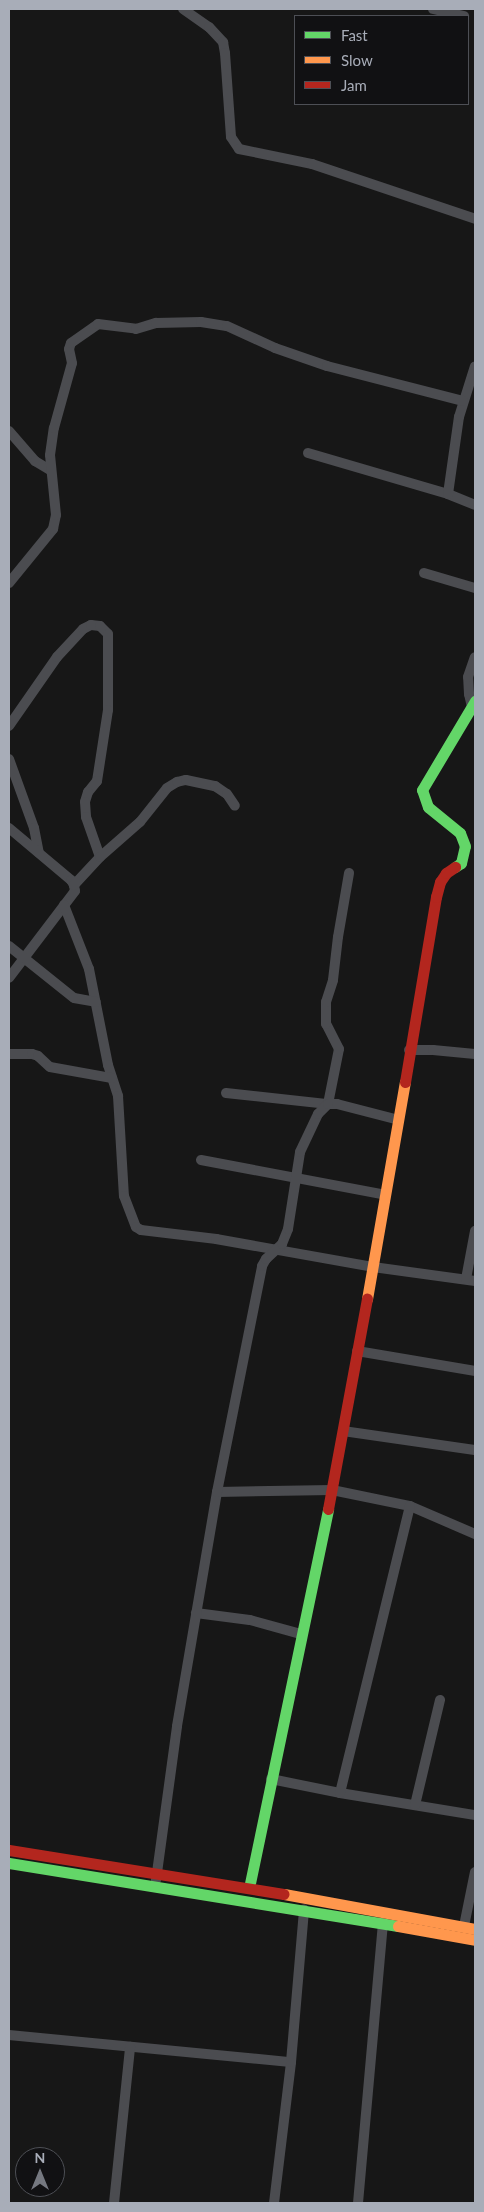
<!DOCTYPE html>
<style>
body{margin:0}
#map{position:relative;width:484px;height:2212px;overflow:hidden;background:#171717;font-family:Lato,sans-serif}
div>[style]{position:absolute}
.street>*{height:10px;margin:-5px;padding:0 5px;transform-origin:5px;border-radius:5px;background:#4b4c50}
.fast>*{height:11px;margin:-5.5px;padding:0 5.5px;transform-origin:5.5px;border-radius:5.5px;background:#63d668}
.slow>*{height:11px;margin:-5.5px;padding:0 5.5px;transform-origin:5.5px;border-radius:5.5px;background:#ff974d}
.jam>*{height:11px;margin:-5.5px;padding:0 5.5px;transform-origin:5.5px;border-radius:5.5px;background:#b3261e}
span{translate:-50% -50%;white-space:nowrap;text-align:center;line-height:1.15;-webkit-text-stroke:4.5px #111113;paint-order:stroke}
.frame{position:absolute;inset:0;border:10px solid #a8adb8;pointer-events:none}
.legend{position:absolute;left:294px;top:15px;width:175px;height:90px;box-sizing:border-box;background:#111113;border:1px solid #4d4f55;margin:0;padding:6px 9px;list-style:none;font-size:15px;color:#a8adb8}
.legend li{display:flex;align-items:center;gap:10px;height:25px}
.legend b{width:25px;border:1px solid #4d4f55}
.north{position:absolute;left:15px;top:2147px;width:50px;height:50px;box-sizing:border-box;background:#111113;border:1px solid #4d4f55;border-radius:50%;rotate:0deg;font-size:14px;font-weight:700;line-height:20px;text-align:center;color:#a8adb8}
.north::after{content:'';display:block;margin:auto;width:18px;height:22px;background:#757880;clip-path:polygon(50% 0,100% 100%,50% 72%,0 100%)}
</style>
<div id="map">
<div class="street">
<i style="left:183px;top:9px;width:32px;rotate:35deg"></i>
<i style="left:209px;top:27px;width:21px;rotate:47deg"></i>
<i style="left:223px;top:42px;width:11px;rotate:80deg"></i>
<i style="left:225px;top:53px;width:84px;rotate:85.9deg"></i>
<i style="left:231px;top:137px;width:14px;rotate:56deg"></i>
<i style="left:239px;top:149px;width:75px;rotate:11.6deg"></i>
<i style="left:312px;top:164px;width:172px;rotate:18.6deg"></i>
<i style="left:433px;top:9px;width:32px;rotate:13deg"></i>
<i style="left:9px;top:431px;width:40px;rotate:49deg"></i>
<i style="left:35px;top:461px;width:17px;rotate:31deg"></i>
<i style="left:308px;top:453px;width:146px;rotate:16.3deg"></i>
<i style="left:448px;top:494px;width:29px;rotate:22deg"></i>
<i style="left:448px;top:494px;width:78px;rotate:-81.9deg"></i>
<i style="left:459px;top:417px;width:53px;rotate:-72.6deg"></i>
<i style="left:424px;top:573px;width:53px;rotate:16.4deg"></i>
<i style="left:9px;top:583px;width:70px;rotate:-50.8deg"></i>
<i style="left:53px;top:529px;width:14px;rotate:-78deg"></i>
<i style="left:56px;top:515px;width:60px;rotate:-95.7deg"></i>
<i style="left:50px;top:455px;width:27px;rotate:-82deg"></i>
<i style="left:54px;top:428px;width:67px;rotate:-74.5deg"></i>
<i style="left:72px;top:363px;width:14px;rotate:-102deg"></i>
<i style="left:69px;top:349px;width:6px;rotate:-72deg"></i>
<i style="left:71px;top:343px;width:33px;rotate:-35deg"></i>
<i style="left:98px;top:324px;width:38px;rotate:7deg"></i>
<i style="left:136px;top:329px;width:21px;rotate:-17deg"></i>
<i style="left:156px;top:323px;width:45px;rotate:-1.3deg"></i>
<i style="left:201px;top:322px;width:26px;rotate:9deg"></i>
<i style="left:227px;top:326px;width:53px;rotate:24.6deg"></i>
<i style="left:275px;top:348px;width:55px;rotate:19.1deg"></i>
<i style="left:327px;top:366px;width:140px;rotate:14.4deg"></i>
<i style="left:472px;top:707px;width:13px;rotate:-103deg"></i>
<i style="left:469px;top:694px;width:17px;rotate:-93deg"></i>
<i style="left:468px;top:677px;width:21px;rotate:-71deg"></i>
<i style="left:9px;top:726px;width:84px;rotate:-55.2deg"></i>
<i style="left:57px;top:657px;width:38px;rotate:-47deg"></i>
<i style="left:83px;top:629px;width:9px;rotate:-27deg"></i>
<i style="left:91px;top:625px;width:9px;rotate:6deg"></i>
<i style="left:100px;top:626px;width:11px;rotate:45deg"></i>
<i style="left:108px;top:634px;width:76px;rotate:90deg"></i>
<i style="left:108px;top:710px;width:72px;rotate:98.8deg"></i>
<i style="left:97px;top:781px;width:14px;rotate:129deg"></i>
<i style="left:88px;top:792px;width:10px;rotate:107deg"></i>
<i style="left:85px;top:802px;width:15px;rotate:86deg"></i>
<i style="left:86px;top:817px;width:42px;rotate:70.7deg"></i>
<i style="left:9px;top:759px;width:73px;rotate:70.1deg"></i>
<i style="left:34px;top:828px;width:25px;rotate:79deg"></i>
<i style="left:9px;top:828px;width:81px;rotate:40deg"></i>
<i style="left:71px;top:880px;width:6px;rotate:59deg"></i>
<i style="left:74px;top:885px;width:6px;rotate:81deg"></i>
<i style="left:75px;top:891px;width:109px;rotate:127.2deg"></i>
<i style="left:74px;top:885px;width:38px;rotate:-47deg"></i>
<i style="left:100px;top:857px;width:53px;rotate:-41.2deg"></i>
<i style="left:140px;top:822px;width:43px;rotate:-51.5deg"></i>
<i style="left:167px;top:788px;width:12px;rotate:-31deg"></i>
<i style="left:177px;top:782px;width:9px;rotate:-13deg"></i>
<i style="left:186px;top:780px;width:30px;rotate:12deg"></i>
<i style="left:215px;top:786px;width:14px;rotate:34deg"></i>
<i style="left:227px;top:794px;width:14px;rotate:56deg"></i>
<i style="left:64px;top:905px;width:69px;rotate:68.7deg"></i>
<i style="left:89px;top:969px;width:98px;rotate:78.8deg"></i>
<i style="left:108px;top:1065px;width:33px;rotate:72deg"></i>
<i style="left:118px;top:1096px;width:100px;rotate:86.6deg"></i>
<i style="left:124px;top:1196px;width:33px;rotate:69deg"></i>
<i style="left:136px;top:1227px;width:6px;rotate:31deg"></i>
<i style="left:141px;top:1230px;width:76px;rotate:6.8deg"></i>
<i style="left:216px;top:1239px;width:159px;rotate:10.1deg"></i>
<i style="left:373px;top:1267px;width:103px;rotate:7.8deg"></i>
<i style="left:9px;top:946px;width:83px;rotate:38.7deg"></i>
<i style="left:74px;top:998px;width:22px;rotate:10deg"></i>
<i style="left:409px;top:1050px;width:24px"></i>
<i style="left:433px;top:1050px;width:42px;rotate:5.4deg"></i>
<i style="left:9px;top:1054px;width:23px"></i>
<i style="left:32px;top:1054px;width:6px;rotate:18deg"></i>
<i style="left:38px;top:1056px;width:16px;rotate:43deg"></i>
<i style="left:50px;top:1067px;width:63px;rotate:10.1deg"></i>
<i style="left:226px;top:1093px;width:103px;rotate:6.2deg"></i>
<i style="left:328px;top:1104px;width:56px;rotate:-78.7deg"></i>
<i style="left:339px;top:1049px;width:28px;rotate:-117deg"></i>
<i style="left:326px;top:1024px;width:22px;rotate:-90deg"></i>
<i style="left:326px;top:1002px;width:23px;rotate:-72deg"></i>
<i style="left:333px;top:980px;width:43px;rotate:-83.4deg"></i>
<i style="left:338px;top:937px;width:65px;rotate:-80.2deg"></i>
<i style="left:201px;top:1160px;width:188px;rotate:10.7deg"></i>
<i style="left:466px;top:1279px;width:49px;rotate:-79.4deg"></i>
<i style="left:357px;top:1351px;width:120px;rotate:9.6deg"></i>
<i style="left:343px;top:1431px;width:133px;rotate:8.2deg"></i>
<i style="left:217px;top:1492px;width:115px;rotate:-1deg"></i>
<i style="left:332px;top:1490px;width:80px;rotate:11.6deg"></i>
<i style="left:410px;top:1506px;width:71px;rotate:23.3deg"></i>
<i style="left:196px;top:1613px;width:54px;rotate:7.4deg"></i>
<i style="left:250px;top:1620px;width:53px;rotate:15.4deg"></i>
<i style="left:271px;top:1779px;width:70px;rotate:11.5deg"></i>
<i style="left:340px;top:1793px;width:137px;rotate:9.3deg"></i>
<i style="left:340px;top:1793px;width:295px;rotate:-76.3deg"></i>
<i style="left:415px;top:1805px;width:108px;rotate:-76.6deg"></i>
<i style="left:156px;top:1880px;width:155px;rotate:-82.2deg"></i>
<i style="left:177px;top:1726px;width:237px;rotate:-80.3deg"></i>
<i style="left:217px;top:1492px;width:230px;rotate:-78.7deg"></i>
<i style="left:262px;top:1266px;width:8px;rotate:-60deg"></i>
<i style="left:266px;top:1259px;width:22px;rotate:-43deg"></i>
<i style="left:282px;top:1244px;width:16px;rotate:-68deg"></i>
<i style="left:288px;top:1229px;width:78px;rotate:-81.1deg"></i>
<i style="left:300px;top:1152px;width:42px;rotate:-64.7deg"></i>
<i style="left:318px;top:1114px;width:14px;rotate:-45deg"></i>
<i style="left:328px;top:1104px;width:9px"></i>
<i style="left:337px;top:1104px;width:64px;rotate:14.5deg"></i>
<i style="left:464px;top:1926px;width:55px;rotate:-78.5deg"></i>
<i style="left:9px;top:2035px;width:283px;rotate:5.5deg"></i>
<i style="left:114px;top:2203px;width:157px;rotate:-84.1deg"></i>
<i style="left:274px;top:2203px;width:142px;rotate:-83.1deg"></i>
<i style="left:291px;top:2062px;width:153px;rotate:-85.1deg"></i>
<i style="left:358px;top:2203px;width:281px;rotate:-84.9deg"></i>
</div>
<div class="fast">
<i style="left:455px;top:867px;width:7px;rotate:-34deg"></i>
<i style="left:461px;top:863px;width:17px;rotate:-77deg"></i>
<i style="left:465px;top:846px;width:14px;rotate:-111deg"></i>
<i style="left:460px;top:833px;width:41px;rotate:-140.9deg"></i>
<i style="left:428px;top:807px;width:18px;rotate:-109deg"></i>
<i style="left:422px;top:790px;width:104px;rotate:-59.2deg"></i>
<i style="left:9px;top:1863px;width:394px;rotate:9.2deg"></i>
<i style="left:249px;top:1888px;width:387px;rotate:-78.2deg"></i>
</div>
<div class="slow">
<i style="left:367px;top:1299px;width:220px;rotate:-80.1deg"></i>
<i style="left:284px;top:1894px;width:194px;rotate:10.4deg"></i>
<i style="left:398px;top:1926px;width:78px;rotate:10.3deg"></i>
</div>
<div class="jam">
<i style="left:405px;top:1082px;width:188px;rotate:-80.5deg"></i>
<i style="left:436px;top:897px;width:16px;rotate:-75deg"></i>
<i style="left:440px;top:882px;width:11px;rotate:-56deg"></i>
<i style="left:446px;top:873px;width:11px;rotate:-34deg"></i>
<i style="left:328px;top:1509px;width:214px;rotate:-79.5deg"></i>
<i style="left:9px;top:1850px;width:278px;rotate:9.1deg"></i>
</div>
<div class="frame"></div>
<ul class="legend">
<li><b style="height:6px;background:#63d668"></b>Fast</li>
<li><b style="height:6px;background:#ff974d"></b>Slow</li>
<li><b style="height:6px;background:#b3261e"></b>Jam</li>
</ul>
<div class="north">N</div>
</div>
